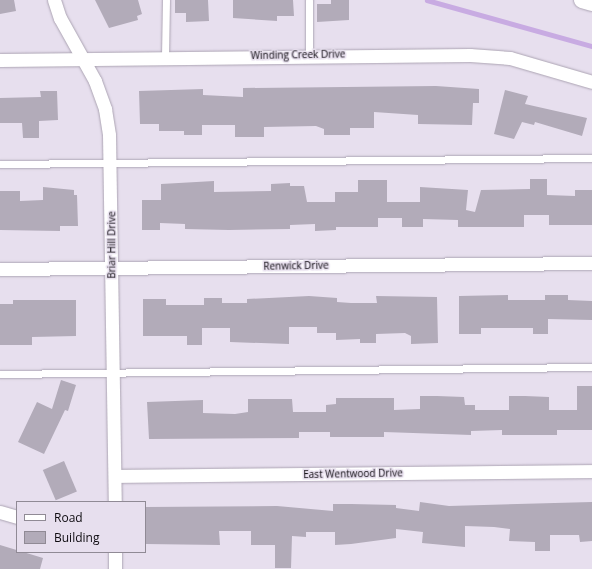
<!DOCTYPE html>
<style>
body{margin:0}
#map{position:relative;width:592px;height:569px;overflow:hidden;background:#e7dfee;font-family:"Open Sans",sans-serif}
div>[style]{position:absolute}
.stream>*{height:4.5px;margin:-2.25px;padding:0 2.25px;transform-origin:2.25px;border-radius:2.25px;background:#c8abe2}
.building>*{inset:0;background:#b2abb9;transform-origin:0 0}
.roads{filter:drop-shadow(0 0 1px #aca4b3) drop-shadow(0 0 1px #aca4b3)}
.service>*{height:7px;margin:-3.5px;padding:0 3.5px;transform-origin:3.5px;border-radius:3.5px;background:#fff}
.minor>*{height:13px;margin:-6.5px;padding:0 6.5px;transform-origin:6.5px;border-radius:6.5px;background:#fff}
.tertiary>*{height:16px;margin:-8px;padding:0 8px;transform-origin:8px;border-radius:8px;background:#fff}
span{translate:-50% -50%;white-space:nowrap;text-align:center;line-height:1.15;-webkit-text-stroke:3px #e7dfee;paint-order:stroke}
.street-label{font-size:10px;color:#0e0b10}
.legend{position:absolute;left:16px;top:501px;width:130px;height:52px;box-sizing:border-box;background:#e7dfee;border:1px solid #908a95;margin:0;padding:5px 7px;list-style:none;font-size:12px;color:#0e0b10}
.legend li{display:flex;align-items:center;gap:8px;height:20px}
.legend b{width:20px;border:1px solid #908a95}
</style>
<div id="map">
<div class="stream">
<i style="left:427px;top:0;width:171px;rotate:15.6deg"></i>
</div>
<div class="building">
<i style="clip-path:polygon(0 0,14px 0,16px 11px,0 14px)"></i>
<i style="clip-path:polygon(95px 0,138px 0,142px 14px,137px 16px,138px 20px,109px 28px)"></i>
<i style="clip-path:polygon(175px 0,208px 0,209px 21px,186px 22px,186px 13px,175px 13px)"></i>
<i style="clip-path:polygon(233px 0,293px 0,294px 16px,277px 16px,277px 21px,233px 18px)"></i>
<i style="clip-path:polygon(331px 0,349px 0,349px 20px,317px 22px,317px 4px,331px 4px)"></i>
<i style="clip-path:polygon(436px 86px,479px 89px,479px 103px,473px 103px,472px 125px,418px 124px,418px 115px,374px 112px,374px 128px,350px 128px,350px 135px,324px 135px,324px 129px,316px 126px,264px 127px,264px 137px,235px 137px,235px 125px,202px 125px,202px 135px,184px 135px,184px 131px,159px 131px,159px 124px,140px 124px,139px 91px,203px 89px,203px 95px,243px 97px,243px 88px)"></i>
<i style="clip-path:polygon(505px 90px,528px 96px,525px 104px,587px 118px,582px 136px,535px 122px,534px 125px,522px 122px,514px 139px,494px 134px)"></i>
<i style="clip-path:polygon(40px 91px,57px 91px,58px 120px,39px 121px,39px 138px,23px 138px,22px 123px,0 123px,0 98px,41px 97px)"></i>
<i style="clip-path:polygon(530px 179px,547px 179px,547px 195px,575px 196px,575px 190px,592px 190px,592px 225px,549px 225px,549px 215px,524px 215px,524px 227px,458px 227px,458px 220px,423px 219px,423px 227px,402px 227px,402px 218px,378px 218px,378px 227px,336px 227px,336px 230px,315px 231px,315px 224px,290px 225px,290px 229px,229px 230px,185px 229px,185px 224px,160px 223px,160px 230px,142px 230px,142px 200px,161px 200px,161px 184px,214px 181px,214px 192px,271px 191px,271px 184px,290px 183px,290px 186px,304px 186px,307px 202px,335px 202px,335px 192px,358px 192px,358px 180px,387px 180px,387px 202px,420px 202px,420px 187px,468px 190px,466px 210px,475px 212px,481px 190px,530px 189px)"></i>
<i style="clip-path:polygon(43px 187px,74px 190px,74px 195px,77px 195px,78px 226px,60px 226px,60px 231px,0 230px,0 191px,20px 191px,20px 201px,43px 200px)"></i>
<i style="clip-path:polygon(508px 295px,508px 300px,545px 300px,545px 295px,568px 295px,568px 300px,592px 301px,592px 320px,548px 319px,548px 334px,533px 334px,533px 328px,481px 328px,481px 334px,459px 334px,459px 296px)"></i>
<i style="clip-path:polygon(309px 296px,337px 298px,337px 302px,351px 303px,377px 303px,376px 296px,437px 297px,438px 343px,411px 344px,411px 336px,405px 333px,376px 334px,376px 343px,360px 343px,360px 339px,336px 340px,336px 333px,317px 333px,317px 327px,289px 327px,289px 344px,230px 342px,230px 328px,202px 328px,202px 345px,187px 345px,187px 336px,143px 336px,143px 299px,166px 299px,166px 305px,204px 305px,204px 298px,222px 298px,222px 303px,247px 303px,247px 299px)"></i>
<i style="clip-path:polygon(13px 300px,76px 300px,76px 336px,32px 337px,32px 345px,0 345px,0 304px,13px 304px)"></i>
<i style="clip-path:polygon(61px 380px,76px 385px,68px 411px,65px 410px,44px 454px,18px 442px,37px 402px,52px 409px)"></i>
<i style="clip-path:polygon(577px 386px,592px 386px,592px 430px,557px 430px,557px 435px,502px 435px,502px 430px,471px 431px,471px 435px,384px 432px,384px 437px,330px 437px,330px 432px,299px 432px,299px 438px,149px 439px,147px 402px,203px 400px,203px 413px,235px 414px,248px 412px,248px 399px,292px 399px,293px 412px,326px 412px,326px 405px,336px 404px,336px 398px,394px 398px,394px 410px,420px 409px,420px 396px,437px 396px,464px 397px,465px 405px,475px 405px,475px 410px,509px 410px,509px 396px,525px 396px,549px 397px,549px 410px,577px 410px)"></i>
<i style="left:64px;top:461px;width:33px;height:23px;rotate:67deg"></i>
<i style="clip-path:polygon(420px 502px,449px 506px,592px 502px,592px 541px,580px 542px,579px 535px,550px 535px,550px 551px,535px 551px,535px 542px,509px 541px,510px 529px,494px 527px,465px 526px,465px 547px,422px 543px,423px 532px,396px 529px,396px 538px,351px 544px,335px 545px,335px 532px,306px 532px,306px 537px,292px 536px,291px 568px,275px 568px,275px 545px,251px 545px,251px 531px,219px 531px,220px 545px,146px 544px,146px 507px,277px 506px,333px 511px,333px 504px,351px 504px,396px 505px,396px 508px,419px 511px)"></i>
<i style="clip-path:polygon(0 545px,43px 558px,40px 569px,0 569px)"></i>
</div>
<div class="roads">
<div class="service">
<i style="left:309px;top:55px;width:55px;rotate:-90deg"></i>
<i style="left:165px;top:57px;width:57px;rotate:-89deg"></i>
<i style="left:0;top:164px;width:592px;rotate:-0.58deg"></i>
<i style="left:0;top:374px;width:592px;rotate:-0.68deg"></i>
</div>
<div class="minor">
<i style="left:54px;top:0;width:19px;rotate:72deg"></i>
<i style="left:60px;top:18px;width:72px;rotate:60.9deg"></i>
<i style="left:95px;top:81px;width:30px;rotate:70deg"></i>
<i style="left:105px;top:109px;width:26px;rotate:81deg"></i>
<i style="left:109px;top:135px;width:367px;rotate:89.1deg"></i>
<i style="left:0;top:60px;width:470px;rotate:-0.6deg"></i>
<i style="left:470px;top:55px;width:40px;rotate:4.3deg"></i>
<i style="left:510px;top:58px;width:85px;rotate:16.3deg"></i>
<i style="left:0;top:269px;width:592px;rotate:-0.58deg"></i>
<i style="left:115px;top:476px;width:477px;rotate:-0.6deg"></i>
<i style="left:0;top:512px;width:18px;rotate:16deg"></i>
<i style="left:115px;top:552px;width:17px;rotate:90deg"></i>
</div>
<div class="tertiary">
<i style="left:582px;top:0;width:10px;rotate:17deg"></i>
</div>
</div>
<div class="street-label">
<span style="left:298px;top:55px;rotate:-1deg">Winding Creek Drive</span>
<span style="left:112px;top:245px;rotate:-90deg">Briar Hill Drive</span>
<span style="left:296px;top:266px;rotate:-1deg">Renwick Drive</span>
<span style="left:353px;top:474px;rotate:-1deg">East Wentwood Drive</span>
</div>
<ul class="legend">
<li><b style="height:5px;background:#fff"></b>Road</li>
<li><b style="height:11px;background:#b2abb9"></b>Building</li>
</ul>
</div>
